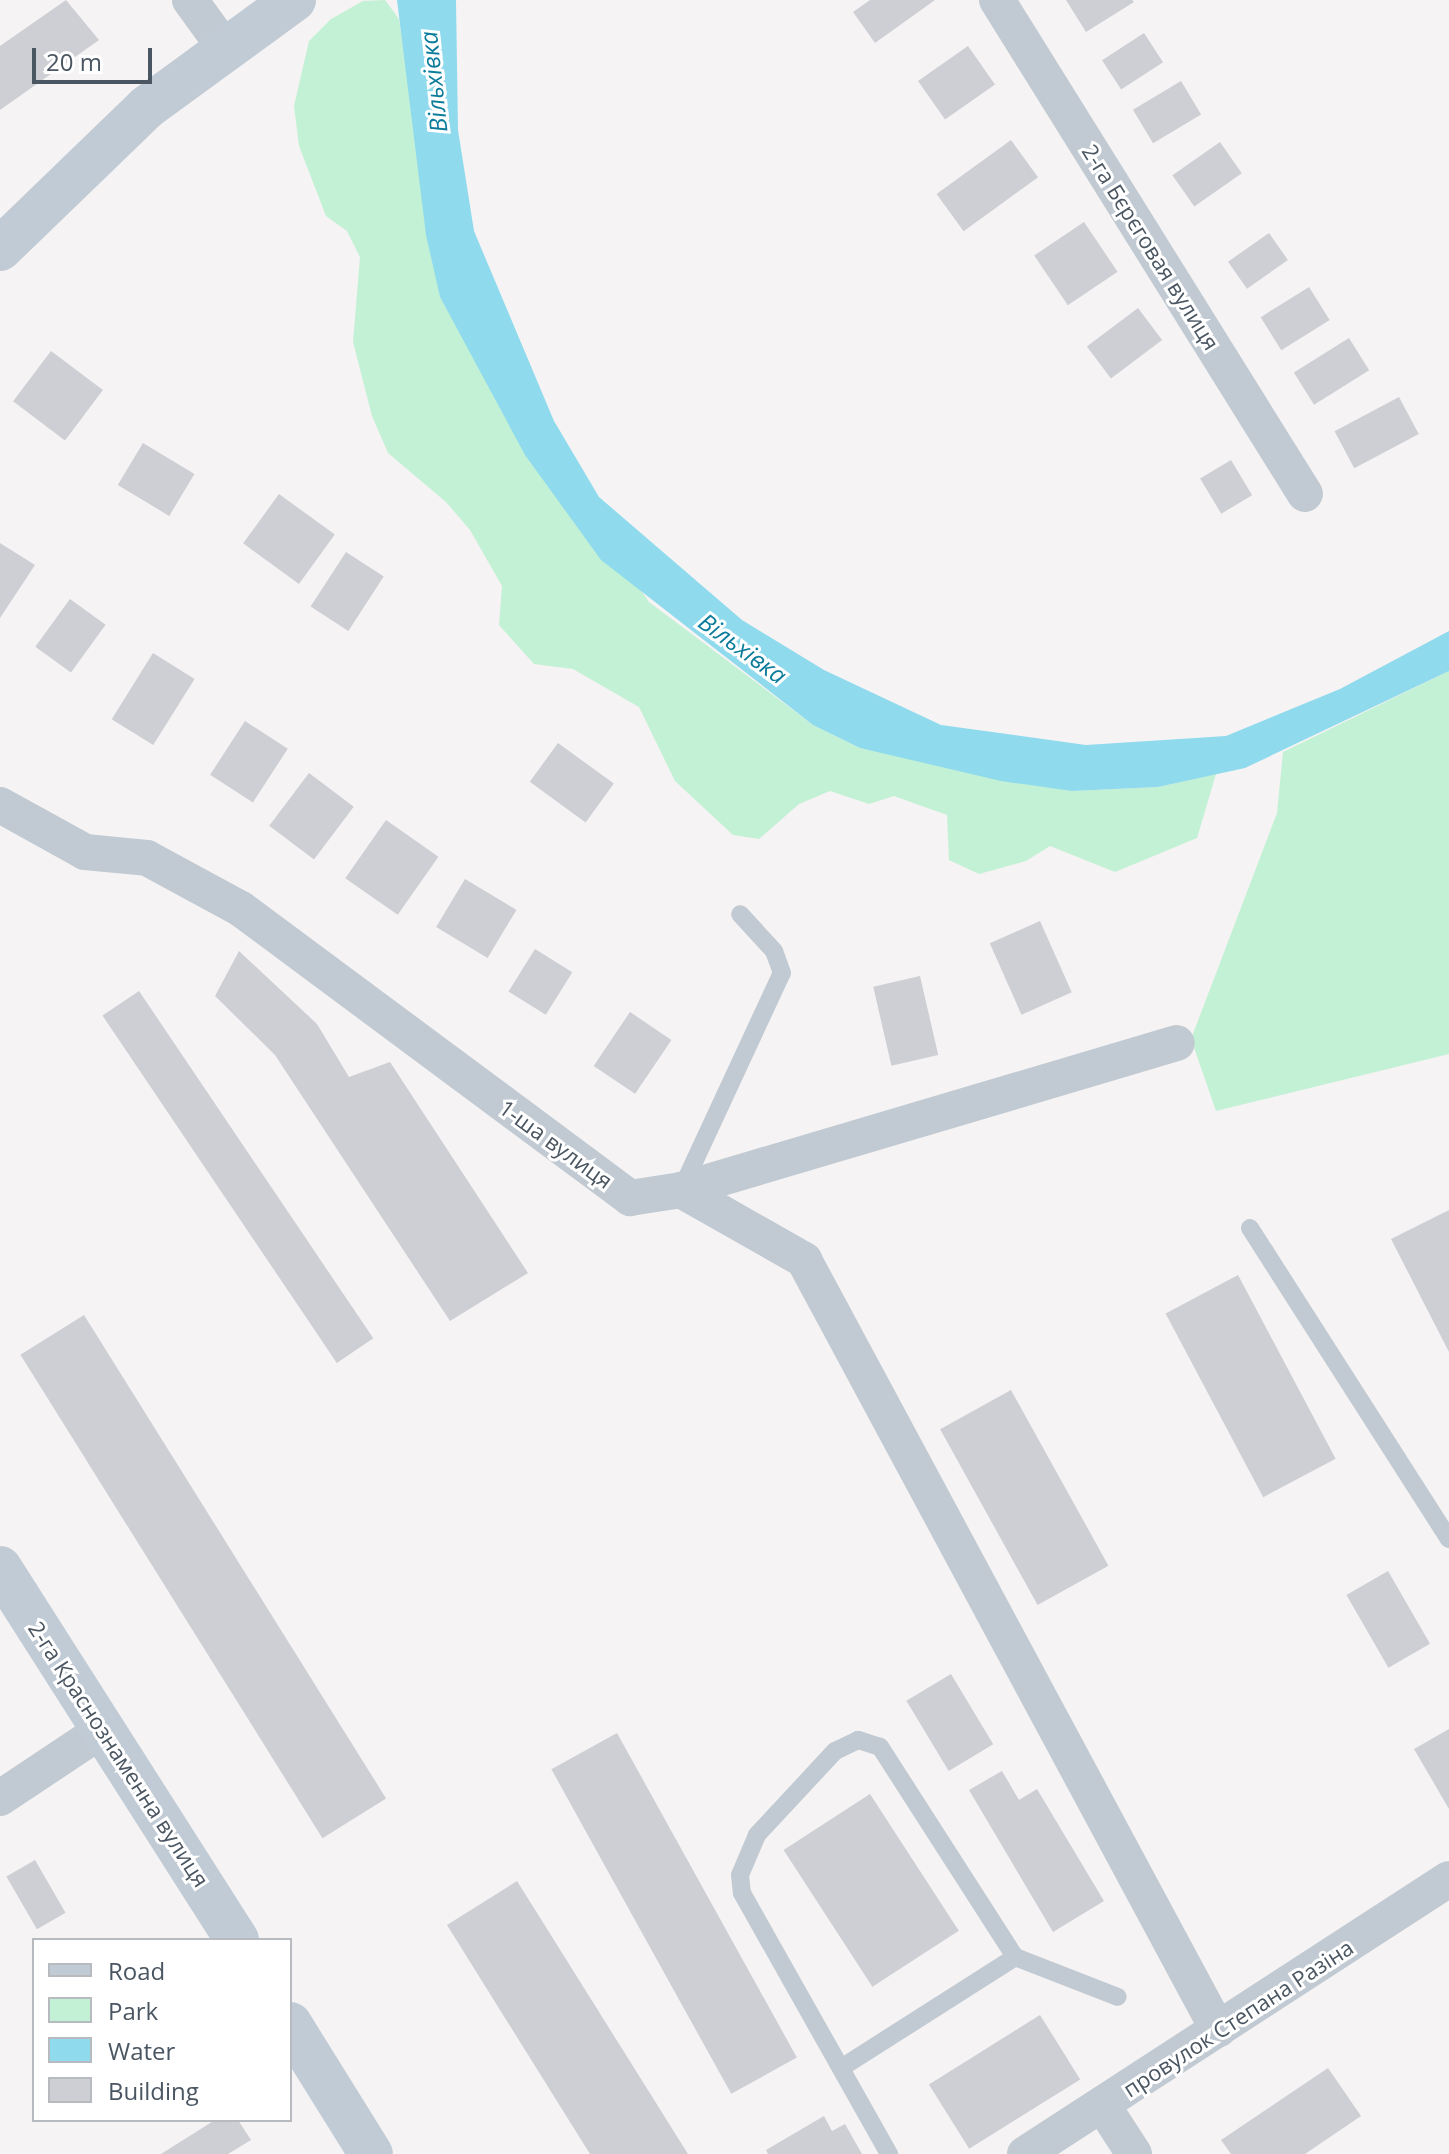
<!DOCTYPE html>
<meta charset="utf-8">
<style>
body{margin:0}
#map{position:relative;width:1449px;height:2154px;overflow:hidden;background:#f5f3f3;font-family:"Open Sans",sans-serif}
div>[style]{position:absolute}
.green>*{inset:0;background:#c3f1d5}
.water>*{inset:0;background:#90daee}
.building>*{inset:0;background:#cdcfd5;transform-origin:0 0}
.lane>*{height:18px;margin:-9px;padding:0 9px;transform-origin:9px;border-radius:9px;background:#c1cad2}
.street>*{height:36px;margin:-18px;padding:0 18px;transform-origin:18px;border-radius:18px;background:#c1cad2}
.secondary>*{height:44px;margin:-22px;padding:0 22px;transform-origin:22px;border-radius:22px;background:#c1cbd6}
span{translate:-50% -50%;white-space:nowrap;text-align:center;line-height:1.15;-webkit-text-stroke:6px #fff;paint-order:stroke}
.street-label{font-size:22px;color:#4a5661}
.water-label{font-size:24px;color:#0c7c9b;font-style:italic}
.legend{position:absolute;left:32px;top:1938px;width:260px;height:184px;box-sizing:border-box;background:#fff;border:2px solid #b7bbc0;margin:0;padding:10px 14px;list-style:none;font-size:24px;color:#4a5661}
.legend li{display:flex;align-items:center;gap:16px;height:40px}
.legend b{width:40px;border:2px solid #b7bbc0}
.scale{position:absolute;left:32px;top:48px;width:120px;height:36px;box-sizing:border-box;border:4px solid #4a5661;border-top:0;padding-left:10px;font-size:24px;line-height:28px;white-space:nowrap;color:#4a5661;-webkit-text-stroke:6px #fff;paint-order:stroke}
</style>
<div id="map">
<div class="green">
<i style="clip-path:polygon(385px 0,399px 19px,440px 297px,649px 602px,813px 725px,860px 748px,1072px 791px,1158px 787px,1216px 774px,1197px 838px,1115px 872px,1050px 846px,1026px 861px,979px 874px,949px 860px,947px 815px,894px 796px,869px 804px,830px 791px,799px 804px,759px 839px,733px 835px,675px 781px,639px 707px,573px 669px,534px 664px,499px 625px,502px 586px,470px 530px,446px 502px,388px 453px,372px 416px,353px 342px,360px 257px,347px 231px,326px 216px,299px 146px,294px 106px,309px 41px,331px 19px,363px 1px)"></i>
<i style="clip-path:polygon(1449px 671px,1449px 1054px,1216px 1111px,1191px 1039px,1277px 813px,1283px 752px)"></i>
</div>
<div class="water">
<i style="clip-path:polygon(397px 0,456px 0,458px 130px,474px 231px,554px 421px,599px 497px,742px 620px,824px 670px,941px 725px,1086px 745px,1226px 736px,1340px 689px,1449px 631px,1449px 671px,1245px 768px,1158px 787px,1072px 791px,1001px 781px,860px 748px,813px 725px,601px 560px,525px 455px,440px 297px,426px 235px)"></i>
</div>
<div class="building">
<i style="clip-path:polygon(66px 0,99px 40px,0 110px,0 46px)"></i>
<i style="clip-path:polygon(870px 0,935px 0,875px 43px,853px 12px)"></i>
<i style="clip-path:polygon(1066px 0,1132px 0,1134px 2px,1086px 32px)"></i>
<i style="left:1144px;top:33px;width:35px;height:50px;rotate:57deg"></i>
<i style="left:968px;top:46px;width:47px;height:61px;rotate:55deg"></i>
<i style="left:1181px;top:81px;width:39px;height:56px;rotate:59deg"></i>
<i style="left:1011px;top:140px;width:46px;height:92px;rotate:54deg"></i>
<i style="left:1220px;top:142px;width:38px;height:58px;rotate:55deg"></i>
<i style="left:1084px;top:222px;width:60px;height:60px;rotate:56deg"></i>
<i style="left:1269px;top:233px;width:33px;height:50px;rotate:55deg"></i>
<i style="left:1309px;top:287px;width:39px;height:57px;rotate:58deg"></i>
<i style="left:1138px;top:308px;width:40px;height:64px;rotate:53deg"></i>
<i style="left:1349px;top:338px;width:38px;height:65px;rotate:58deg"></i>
<i style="left:51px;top:351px;width:65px;height:63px;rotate:37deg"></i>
<i style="left:1399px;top:397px;width:42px;height:73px;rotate:62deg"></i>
<i style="left:143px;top:443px;width:60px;height:49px;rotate:31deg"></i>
<i style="left:1231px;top:460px;width:41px;height:36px;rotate:59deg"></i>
<i style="left:279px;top:494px;width:69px;height:61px;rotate:36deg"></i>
<i style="clip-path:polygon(0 543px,35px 565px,0 618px)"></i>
<i style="left:346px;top:552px;width:45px;height:65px;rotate:33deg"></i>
<i style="left:70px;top:599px;width:44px;height:59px;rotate:36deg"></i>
<i style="left:153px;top:653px;width:49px;height:78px;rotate:32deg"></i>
<i style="left:245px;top:721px;width:51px;height:64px;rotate:33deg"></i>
<i style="left:558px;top:743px;width:69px;height:48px;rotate:36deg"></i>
<i style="left:309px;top:773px;width:56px;height:66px;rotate:37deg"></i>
<i style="left:386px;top:820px;width:64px;height:71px;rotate:35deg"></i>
<i style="left:465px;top:879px;width:60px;height:56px;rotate:31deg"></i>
<i style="left:1040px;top:921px;width:78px;height:55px;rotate:66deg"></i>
<i style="left:535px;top:949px;width:44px;height:50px;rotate:32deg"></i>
<i style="clip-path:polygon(239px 951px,317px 1024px,349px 1077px,390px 1062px,528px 1273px,450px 1321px,275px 1055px,215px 996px)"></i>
<i style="left:920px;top:976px;width:81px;height:48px;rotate:77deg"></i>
<i style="left:139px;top:991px;width:419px;height:44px;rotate:56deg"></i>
<i style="left:630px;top:1012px;width:50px;height:65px;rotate:34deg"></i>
<i style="clip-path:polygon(1449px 1210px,1449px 1352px,1391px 1239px)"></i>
<i style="left:1238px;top:1275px;width:208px;height:82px;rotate:62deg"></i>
<i style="left:84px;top:1315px;width:570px;height:75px;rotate:58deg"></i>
<i style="left:1011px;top:1390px;width:201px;height:81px;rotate:61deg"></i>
<i style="left:1388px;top:1571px;width:84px;height:48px;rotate:60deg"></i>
<i style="left:951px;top:1674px;width:82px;height:52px;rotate:59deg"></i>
<i style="clip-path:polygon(1449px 1729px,1449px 1809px,1414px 1749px)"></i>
<i style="left:617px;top:1733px;width:371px;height:75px;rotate:61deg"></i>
<i style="clip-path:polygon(1002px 1771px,1019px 1800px,1037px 1789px,1104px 1901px,1053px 1932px,969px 1790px)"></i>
<i style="left:870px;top:1794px;width:163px;height:103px;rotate:57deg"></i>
<i style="left:35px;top:1860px;width:61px;height:33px;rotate:60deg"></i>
<i style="clip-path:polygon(517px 1881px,688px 2154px,590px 2154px,447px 1925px)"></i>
<i style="left:1040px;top:2015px;width:76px;height:131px;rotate:58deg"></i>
<i style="clip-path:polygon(1328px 2068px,1361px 2116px,1305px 2154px,1231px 2154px,1221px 2140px)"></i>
<i style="clip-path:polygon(824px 2116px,832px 2131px,845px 2124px,862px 2154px,768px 2154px,766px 2150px)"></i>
<i style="clip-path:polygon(215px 2120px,238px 2120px,251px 2140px,228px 2154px,161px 2154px)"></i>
</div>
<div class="lane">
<i style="left:682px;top:1188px;width:237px;rotate:-65.1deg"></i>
<i style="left:782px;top:973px;width:23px;rotate:-110deg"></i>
<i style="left:774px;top:951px;width:50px;rotate:-132.6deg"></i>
<i style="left:1250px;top:1228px;width:369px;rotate:57.4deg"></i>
<i style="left:1015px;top:1957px;width:110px;rotate:21.2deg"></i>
<i style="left:841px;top:2068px;width:206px;rotate:-32.5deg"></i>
<i style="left:1015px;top:1957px;width:250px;rotate:-122.7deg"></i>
<i style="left:880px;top:1747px;width:23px;rotate:-162deg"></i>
<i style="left:858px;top:1740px;width:25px;rotate:154deg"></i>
<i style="left:835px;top:1751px;width:115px;rotate:132.9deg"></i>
<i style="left:757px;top:1835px;width:43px;rotate:113deg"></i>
<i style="left:740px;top:1875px;width:18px;rotate:84deg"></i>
<i style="left:742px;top:1893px;width:300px;rotate:60.6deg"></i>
</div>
<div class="street">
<i style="left:190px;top:0;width:62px;rotate:54.2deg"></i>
<i style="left:997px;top:0;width:582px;rotate:58.06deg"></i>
<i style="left:0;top:805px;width:97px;rotate:28.9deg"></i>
<i style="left:85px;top:852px;width:62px;rotate:5.5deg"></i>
<i style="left:147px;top:858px;width:107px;rotate:28.5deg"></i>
<i style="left:241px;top:909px;width:485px;rotate:36.6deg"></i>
<i style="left:630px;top:1198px;width:52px;rotate:-8.9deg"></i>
<i style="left:681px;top:1190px;width:517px;rotate:-16.51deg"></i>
<i style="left:681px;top:1190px;width:142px;rotate:29.6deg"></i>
<i style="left:804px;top:1260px;width:874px;rotate:61.73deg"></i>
<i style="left:0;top:1798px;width:125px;rotate:-33.6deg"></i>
<i style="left:1103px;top:2106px;width:57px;rotate:57.1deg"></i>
<i style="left:1025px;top:2154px;width:505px;rotate:-32.97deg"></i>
</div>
<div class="secondary">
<i style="left:0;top:249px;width:204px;rotate:-44deg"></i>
<i style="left:147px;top:107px;width:182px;rotate:-36.1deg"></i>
<i style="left:0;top:1568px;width:441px;rotate:57.5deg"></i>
<i style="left:290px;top:2024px;width:153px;rotate:58.1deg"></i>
</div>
<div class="street-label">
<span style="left:1151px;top:247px;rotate:58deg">2-га Бєрєговая вулиця</span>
<span style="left:556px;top:1144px;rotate:36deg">1-ша вулиця</span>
<span style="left:119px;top:1754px;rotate:57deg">2-га Краснознаменна вулиця</span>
<span style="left:1238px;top:2018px;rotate:-33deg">провулок Степана Разіна</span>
</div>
<div class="water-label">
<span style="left:433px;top:82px;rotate:-96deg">Вільхівка</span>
<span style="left:743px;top:648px;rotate:36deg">Вільхівка</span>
</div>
<ul class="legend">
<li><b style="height:10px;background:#c1cbd6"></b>Road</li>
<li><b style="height:22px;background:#c3f1d5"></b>Park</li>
<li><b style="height:22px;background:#90daee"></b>Water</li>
<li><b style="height:22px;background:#cdcfd5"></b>Building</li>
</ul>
<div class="scale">20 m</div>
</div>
